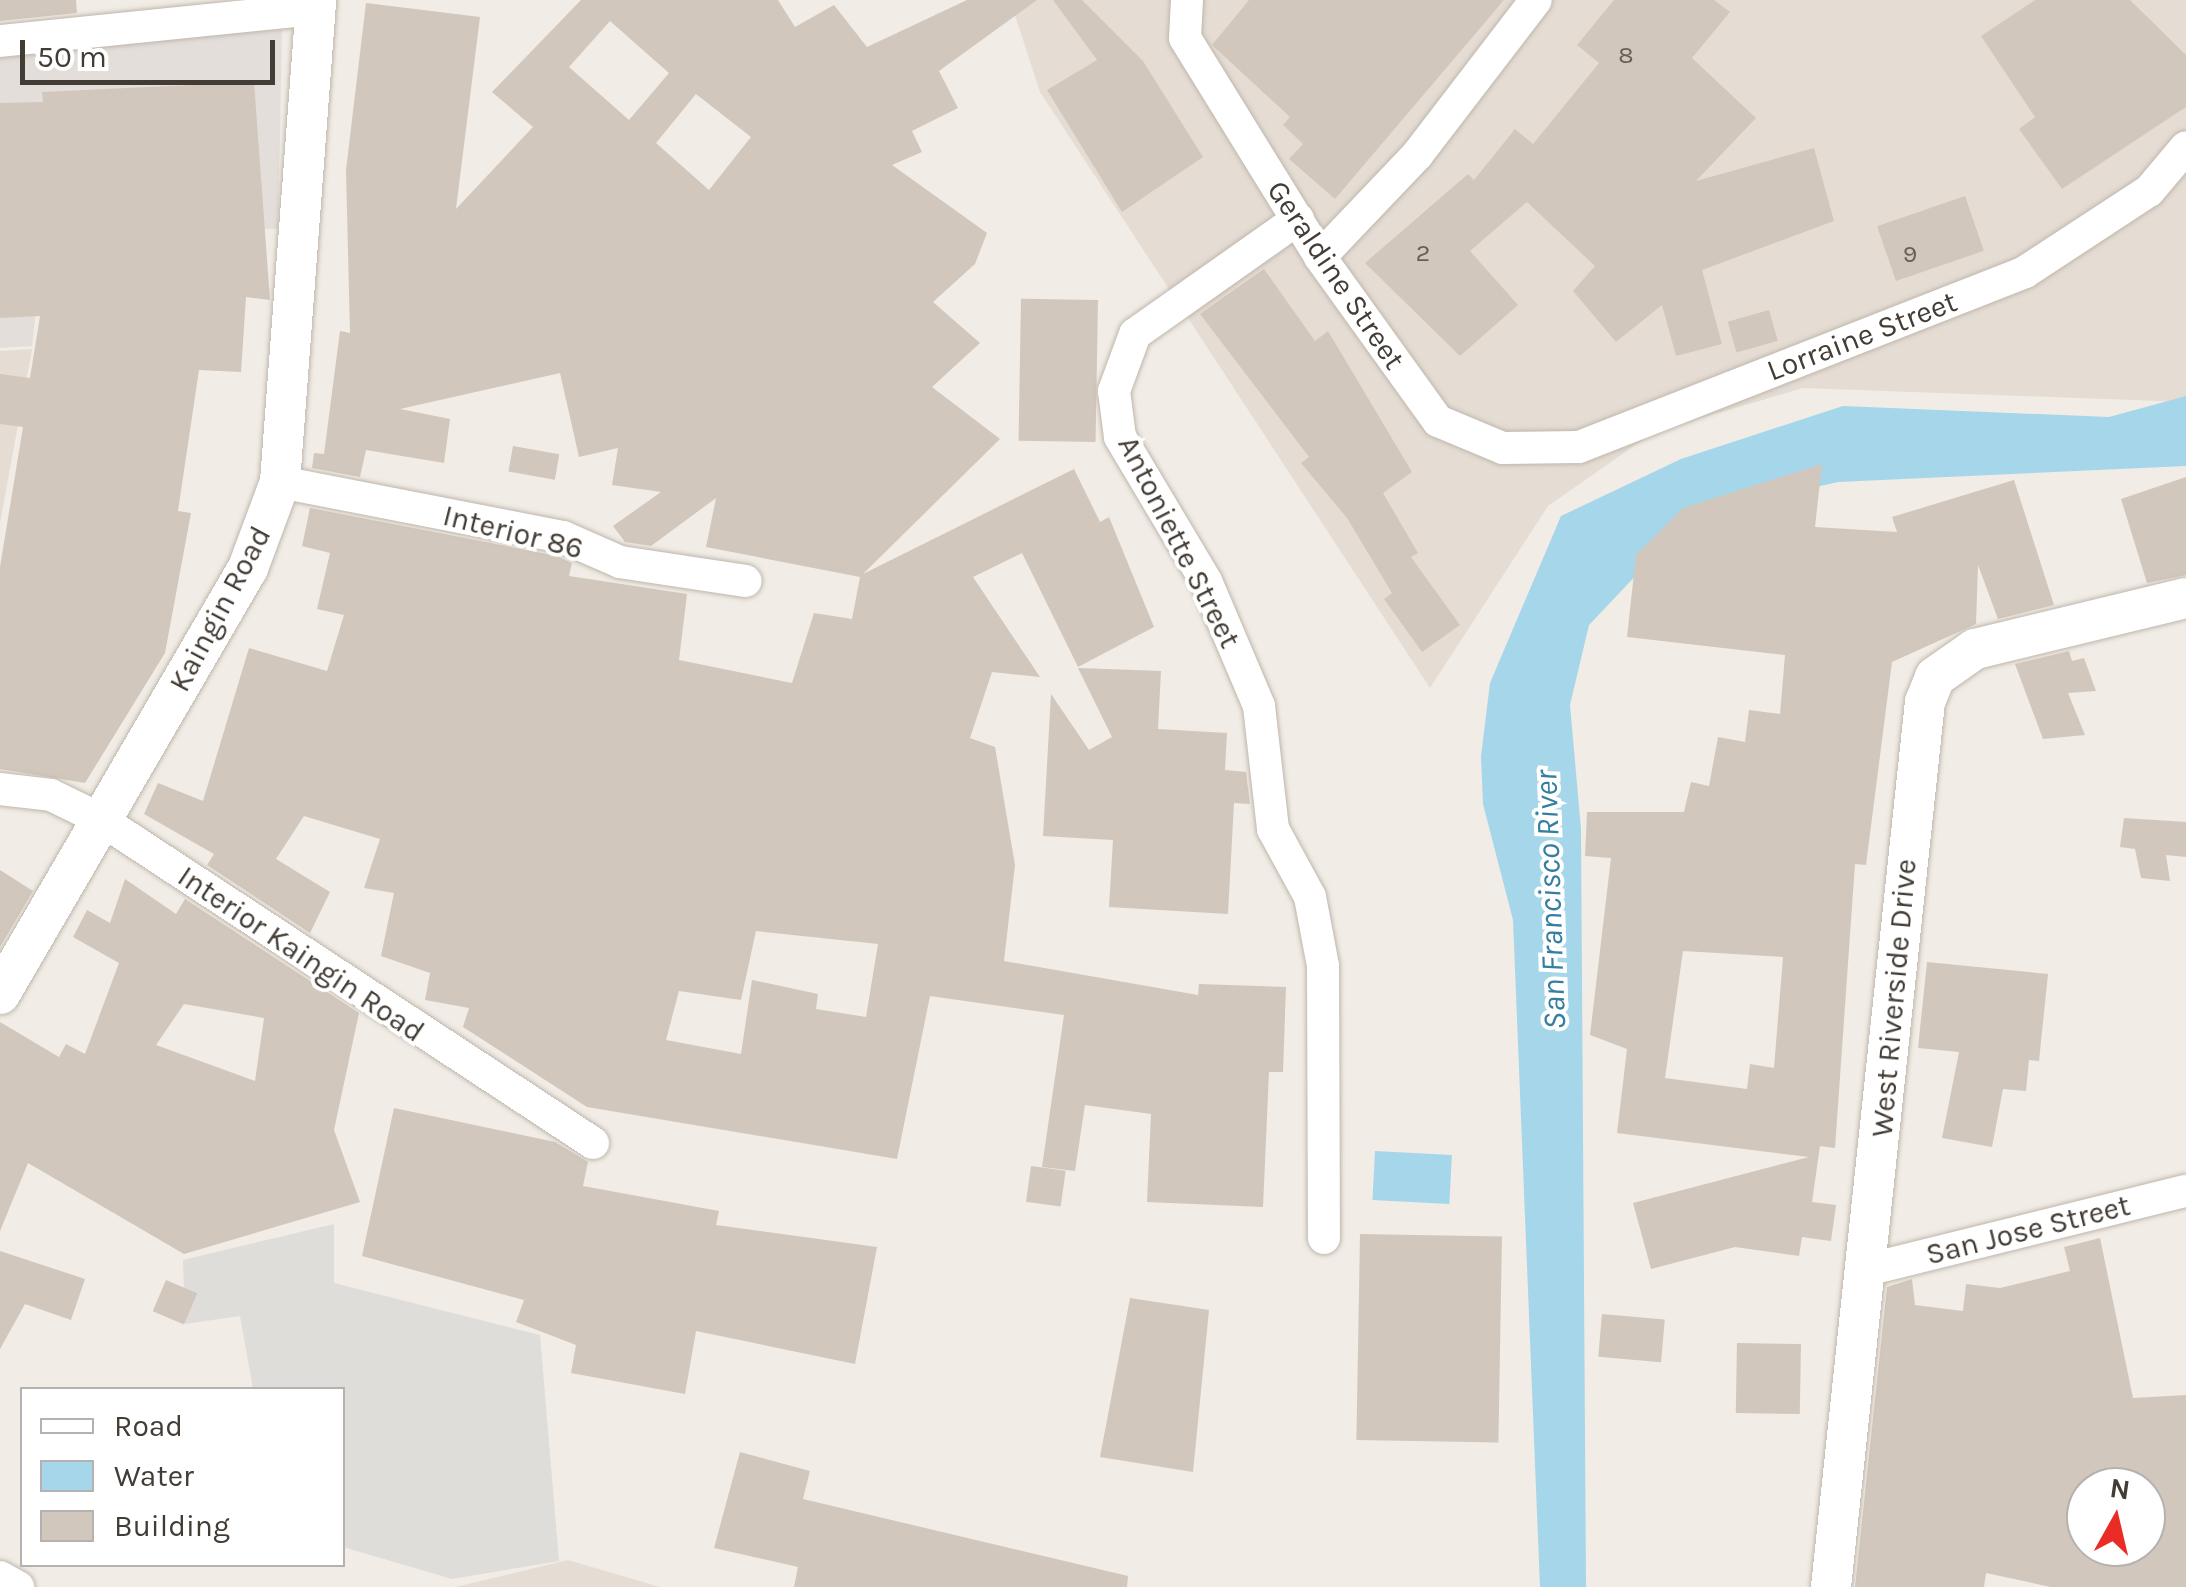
<!DOCTYPE html>
<style>
body{margin:0}
#map{position:relative;width:2186px;height:1587px;overflow:hidden;background:#f1ece5;font-family:Karla,sans-serif}
div>[style]{position:absolute}
.residential>*{inset:0;background:#e5ddd4}
.industrial>*{inset:0;background:#e3deda}
.parking>*{inset:0;background:#dfddda}
.water>*{inset:0;background:#a6d6ea;transform-origin:0 0}
.building>*{inset:0;background:#d2c7bc;transform-origin:0 0}
.roads{filter:drop-shadow(0 0 2px #bfb6ac) drop-shadow(0 0 2px #bfb6ac)}
.minor>*{height:32px;margin:-16px;padding:0 16px;transform-origin:16px;border-radius:16px;background:#fff}
.tertiary>*{height:40px;margin:-20px;padding:0 20px;transform-origin:20px;border-radius:20px;background:#fff}
span{translate:-50% -50%;white-space:nowrap;text-align:center;line-height:1.15;-webkit-text-stroke:8px #fff;paint-order:stroke}
.number-label{font-size:25px;color:#675f57}
.number-label span{-webkit-text-stroke-width:0}
.street-label{font-size:30px;color:#433c35}
.water-label{font-size:32px;color:#367e9f;font-style:italic}
.legend{position:absolute;left:20px;top:1387px;width:325px;height:180px;box-sizing:border-box;background:#fff;border:2px solid #b4b1ae;margin:0;padding:12px 18px;list-style:none;font-size:30px;color:#433c35}
.legend li{display:flex;align-items:center;gap:20px;height:50px}
.legend b{width:50px;border:2px solid #b4b1ae}
.north{position:absolute;left:2066px;top:1467px;width:100px;height:100px;box-sizing:border-box;background:#fff;border:2px solid #b4b1ae;border-radius:50%;rotate:8deg;font-size:28px;font-weight:700;line-height:40px;text-align:center;color:#433c35}
.north::after{content:'';display:block;margin:auto;width:35px;height:45px;background:#e92c25;clip-path:polygon(50% 0,100% 100%,50% 72%,0 100%)}
.scale{position:absolute;left:20px;top:40px;width:255px;height:45px;box-sizing:border-box;border:5px solid #433c35;border-top:0;padding-left:12px;font-size:30px;line-height:35px;white-space:nowrap;color:#433c35;-webkit-text-stroke:8px #fff;paint-order:stroke}
</style>
<div id="map">
<div class="residential">
<i style="clip-path:polygon(1010px 0,2186px 0,2186px 402px,1803px 388px,1654px 432px,1548px 506px,1430px 688px,1040px 92px)"></i>
<i style="clip-path:polygon(32px 349px,0 523px,0 351px)"></i>
<i style="clip-path:polygon(568px 1560px,660px 1587px,456px 1587px)"></i>
</div>
<div class="industrial">
<i style="clip-path:polygon(282px 29px,278px 229px,45px 232px,32px 346px,0 348px,0 50px)"></i>
</div>
<div class="parking">
<i style="clip-path:polygon(334px 1224px,334px 1283px,540px 1335px,559px 1561px,452px 1579px,343px 1547px,342px 1390px,253px 1389px,240px 1316px,185px 1324px,183px 1260px)"></i>
</div>
<div class="water">
<i style="clip-path:polygon(2186px 396px,2186px 466px,1838px 482px,1722px 508px,1662px 548px,1589px 625px,1570px 705px,1581px 829px,1586px 1587px,1540px 1587px,1513px 920px,1483px 804px,1481px 756px,1490px 683px,1561px 516px,1681px 459px,1843px 406px,2109px 417px)"></i>
<i style="left:1375px;top:1151px;width:77px;height:49px;rotate:3deg"></i>
</div>
<div class="building">
<i style="clip-path:polygon(0 0,76px 0,77px 13px,0 21px)"></i>
<i style="clip-path:polygon(evenodd,581px 0,778px 0,795px 27px,834px 5px,867px 47px,967px 0,1037px 0,939px 71px,958px 108px,912px 131px,922px 152px,892px 165px,987px 233px,975px 264px,933px 302px,980px 343px,932px 387px,1000px 439px,863px 574px,1074px 469px,1100px 522px,1109px 517px,1154px 627px,1078px 667px,1022px 553px,973px 577px,1040px 677px,992px 672px,970px 738px,995px 747px,1015px 865px,1004px 961px,1198px 995px,1199px 984px,1286px 987px,1283px 1072px,1269px 1072px,1263px 1207px,1147px 1202px,1151px 1114px,1085px 1105px,1075px 1171px,1042px 1167px,1064px 1015px,930px 996px,897px 1159px,587px 1107px,463px 1027px,469px 1008px,425px 1000px,430px 973px,381px 956px,394px 893px,364px 888px,380px 839px,304px 816px,276px 859px,330px 892px,310px 933px,207px 865px,214px 854px,144px 814px,158px 783px,203px 801px,249px 648px,327px 671px,344px 615px,317px 609px,330px 553px,302px 546px,310px 508px,557px 556px,572px 563px,569px 576px,687px 594px,679px 660px,792px 683px,814px 613px,852px 619px,860px 577px,706px 547px,716px 498px,651px 546px,625px 542px,613px 526px,661px 492px,612px 485px,618px 448px,579px 457px,560px 373px,400px 409px,450px 419px,444px 463px,366px 450px,360px 477px,312px 468px,314px 453px,324px 454px,340px 331px,350px 333px,346px 170px,366px 3px,480px 17px,456px 209px,533px 127px,492px 92px,581px 0,610px 21px,669px 73px,629px 120px,569px 67px,610px 21px,581px 0,696px 94px,751px 137px,709px 190px,656px 143px,696px 94px,581px 0,756px 931px,878px 944px,866px 1017px,816px 1009px,818px 994px,752px 980px,741px 1054px,666px 1040px,679px 991px,741px 1000px,756px 931px)"></i>
<i style="clip-path:polygon(1053px 0,1082px 0,1143px 61px,1203px 157px,1122px 212px,1047px 90px,1097px 60px)"></i>
<i style="clip-path:polygon(1249px 0,1504px 0,1335px 199px,1289px 159px,1303px 144px,1283px 125px,1290px 117px,1212px 45px)"></i>
<i style="clip-path:polygon(1614px 0,1714px 0,1730px 12px,1692px 58px,1756px 118px,1696px 181px,1814px 148px,1834px 221px,1702px 270px,1722px 344px,1676px 356px,1662px 305px,1616px 342px,1573px 291px,1595px 266px,1527px 202px,1470px 251px,1518px 305px,1460px 356px,1365px 263px,1468px 174px,1474px 180px,1515px 129px,1533px 144px,1599px 63px,1577px 45px)"></i>
<i style="clip-path:polygon(2035px 0,2130px 0,2186px 55px,2186px 107px,2062px 189px,2019px 129px,2035px 117px,1981px 36px)"></i>
<i style="clip-path:polygon(254px 82px,270px 300px,246px 297px,241px 372px,199px 370px,178px 511px,191px 513px,165px 653px,85px 783px,0 769px,0 567px,23px 427px,0 424px,0 374px,30px 378px,40px 316px,0 318px,0 103px,43px 102px,42px 92px)"></i>
<i style="left:1965px;top:196px;width:58px;height:93px;rotate:71deg"></i>
<i style="clip-path:polygon(1264px 269px,1315px 341px,1328px 331px,1412px 472px,1383px 493px,1418px 553px,1411px 557px,1460px 625px,1422px 652px,1384px 599px,1392px 593px,1347px 518px,1301px 463px,1309px 457px,1200px 314px)"></i>
<i style="left:1098px;top:300px;width:142px;height:77px;rotate:91deg"></i>
<i style="left:1769px;top:310px;width:32px;height:43px;rotate:74deg"></i>
<i style="left:513px;top:446px;width:47px;height:26px;rotate:10deg"></i>
<i style="clip-path:polygon(evenodd,1822px 464px,1815px 527px,1897px 532px,1892px 517px,2014px 480px,2054px 605px,1998px 619px,1978px 565px,1976px 624px,1892px 662px,1866px 865px,1855px 864px,1835px 1148px,1820px 1146px,1812px 1202px,1836px 1205px,1831px 1241px,1802px 1237px,1799px 1256px,1735px 1247px,1651px 1269px,1633px 1203px,1809px 1157px,1617px 1133px,1627px 1049px,1590px 1035px,1611px 858px,1585px 856px,1587px 812px,1684px 812px,1691px 782px,1709px 786px,1718px 737px,1745px 742px,1749px 710px,1780px 714px,1785px 655px,1627px 637px,1636px 555px,1683px 508px,1822px 464px,1683px 951px,1783px 957px,1774px 1068px,1750px 1064px,1747px 1089px,1665px 1078px,1683px 951px)"></i>
<i style="clip-path:polygon(2186px 477px,2186px 575px,2147px 583px,2121px 499px)"></i>
<i style="clip-path:polygon(2069px 651px,2072px 661px,2084px 658px,2096px 691px,2068px 693px,2085px 735px,2043px 739px,2015px 664px)"></i>
<i style="clip-path:polygon(1078px 668px,1161px 671px,1158px 729px,1227px 733px,1225px 770px,1246px 772px,1250px 804px,1234px 803px,1228px 914px,1109px 907px,1113px 840px,1043px 836px,1051px 694px,1089px 750px,1112px 737px)"></i>
<i style="clip-path:polygon(2124px 818px,2186px 822px,2186px 857px,2166px 855px,2170px 881px,2141px 878px,2135px 849px,2120px 847px)"></i>
<i style="clip-path:polygon(0 870px,33px 891px,0 947px)"></i>
<i style="clip-path:polygon(evenodd,125px 879px,176px 914px,185px 899px,359px 1013px,334px 1130px,360px 1202px,184px 1254px,28px 1163px,0 1231px,0 1022px,59px 1057px,66px 1044px,85px 1054px,119px 963px,73px 937px,87px 910px,110px 923px,125px 879px,184px 1004px,264px 1018px,255px 1081px,156px 1045px,184px 1004px)"></i>
<i style="clip-path:polygon(1927px 962px,2048px 974px,2039px 1061px,2029px 1060px,2026px 1091px,2003px 1089px,1992px 1147px,1942px 1138px,1959px 1052px,1918px 1048px)"></i>
<i style="clip-path:polygon(394px 1108px,555px 1142px,588px 1162px,583px 1186px,719px 1211px,716px 1225px,877px 1247px,855px 1364px,696px 1331px,685px 1394px,571px 1373px,576px 1345px,516px 1322px,524px 1300px,362px 1256px)"></i>
<i style="left:1031px;top:1166px;width:35px;height:36px;rotate:8deg"></i>
<i style="left:1360px;top:1234px;width:142px;height:206px;rotate:1deg"></i>
<i style="clip-path:polygon(evenodd,2100px 1238px,2133px 1398px,2186px 1395px,2186px 1587px,2051px 1587px,1986px 1573px,1984px 1587px,1855px 1587px,1887px 1287px,1912px 1279px,1915px 1305px,1963px 1311px,1966px 1284px,2000px 1288px,2070px 1271px,2064px 1247px,2100px 1238px,2086px 1487px,2146px 1487px,2146px 1547px,2086px 1547px,2086px 1487px)"></i>
<i style="clip-path:polygon(0 1251px,85px 1279px,71px 1320px,25px 1304px,0 1349px)"></i>
<i style="left:166px;top:1280px;width:34px;height:34px;rotate:23deg"></i>
<i style="clip-path:polygon(1130px 1298px,1209px 1310px,1193px 1472px,1100px 1457px)"></i>
<i style="left:1602px;top:1314px;width:63px;height:43px;rotate:5deg"></i>
<i style="left:1737px;top:1343px;width:64px;height:70px;rotate:1deg"></i>
<i style="clip-path:polygon(740px 1452px,810px 1471px,803px 1499px,1128px 1576px,1127px 1587px,794px 1587px,798px 1567px,714px 1548px)"></i>
</div>
<div class="roads">
<div class="minor">
<i style="left:1187px;top:0;width:38px;rotate:93deg"></i>
<i style="left:1185px;top:38px;width:257px;rotate:58.3deg"></i>
<i style="left:1320px;top:257px;width:202px;rotate:54.3deg"></i>
<i style="left:1438px;top:421px;width:70px;rotate:22.6deg"></i>
<i style="left:1503px;top:448px;width:76px;rotate:-0.8deg"></i>
<i style="left:1579px;top:447px;width:479px;rotate:-21.4deg"></i>
<i style="left:2025px;top:272px;width:148px;rotate:-33.2deg"></i>
<i style="left:2149px;top:191px;width:57px;rotate:-49.9deg"></i>
<i style="left:0;top:41px;width:317px;rotate:-5.8deg"></i>
<i style="left:1298px;top:219px;width:199px;rotate:144.8deg"></i>
<i style="left:1135px;top:334px;width:61px;rotate:110.2deg"></i>
<i style="left:1114px;top:391px;width:46px;rotate:82.6deg"></i>
<i style="left:1120px;top:437px;width:168px;rotate:59.2deg"></i>
<i style="left:1206px;top:581px;width:136px;rotate:67deg"></i>
<i style="left:1259px;top:706px;width:124px;rotate:83.5deg"></i>
<i style="left:1273px;top:829px;width:77px;rotate:61.4deg"></i>
<i style="left:1310px;top:897px;width:70px;rotate:79.3deg"></i>
<i style="left:1323px;top:966px;width:272px;rotate:89.8deg"></i>
<i style="left:1320px;top:257px;width:141px;rotate:-46.4deg"></i>
<i style="left:1417px;top:155px;width:195px;rotate:-52.5deg"></i>
<i style="left:280px;top:482px;width:288px;rotate:11deg"></i>
<i style="left:563px;top:537px;width:62px;rotate:23.7deg"></i>
<i style="left:620px;top:562px;width:127px;rotate:8.6deg"></i>
<i style="left:0;top:789px;width:51px;rotate:6.7deg"></i>
<i style="left:51px;top:795px;width:55px;rotate:26.1deg"></i>
<i style="left:100px;top:819px;width:590px;rotate:33.31deg"></i>
<i style="left:1870px;top:1269px;width:325px;rotate:-13.9deg"></i>
<i style="left:0;top:1577px;width:21px;rotate:29deg"></i>
</div>
<div class="tertiary">
<i style="left:0;top:994px;width:493px;rotate:-59.8deg"></i>
<i style="left:248px;top:568px;width:92px;rotate:-69.6deg"></i>
<i style="left:280px;top:482px;width:483px;rotate:-85.7deg"></i>
<i style="left:1831px;top:1587px;width:890px;rotate:-83.94deg"></i>
<i style="left:1925px;top:702px;width:27px;rotate:-68deg"></i>
<i style="left:1935px;top:677px;width:49px;rotate:-35deg"></i>
<i style="left:1975px;top:649px;width:217px;rotate:-13.6deg"></i>
</div>
</div>
<div class="number-label">
<span style="left:1626px;top:55px">8</span>
<span style="left:1423px;top:253px">2</span>
<span style="left:1910px;top:254px">9</span>
</div>
<div class="street-label">
<span style="left:1336px;top:275px;rotate:56deg">Geraldine Street</span>
<span style="left:1862px;top:336px;rotate:-21deg">Lorraine Street</span>
<span style="left:513px;top:532px;rotate:14deg">Interior 86</span>
<span style="left:1179px;top:542px;rotate:63deg">Antoniette Street</span>
<span style="left:220px;top:609px;rotate:-62deg">Kaingin Road</span>
<span style="left:301px;top:954px;rotate:34deg">Interior Kaingin Road</span>
<span style="left:1894px;top:998px;rotate:-85deg">West Riverside Drive</span>
<span style="left:2028px;top:1230px;rotate:-14deg">San Jose Street</span>
</div>
<div class="water-label">
<span style="left:1551px;top:900px;rotate:-92deg">San Francisco River</span>
</div>
<ul class="legend">
<li><b style="height:12px;background:#fff"></b>Road</li>
<li><b style="height:28px;background:#a6d6ea"></b>Water</li>
<li><b style="height:28px;background:#d2c7bc"></b>Building</li>
</ul>
<div class="north">N</div>
<div class="scale">50 m</div>
</div>
